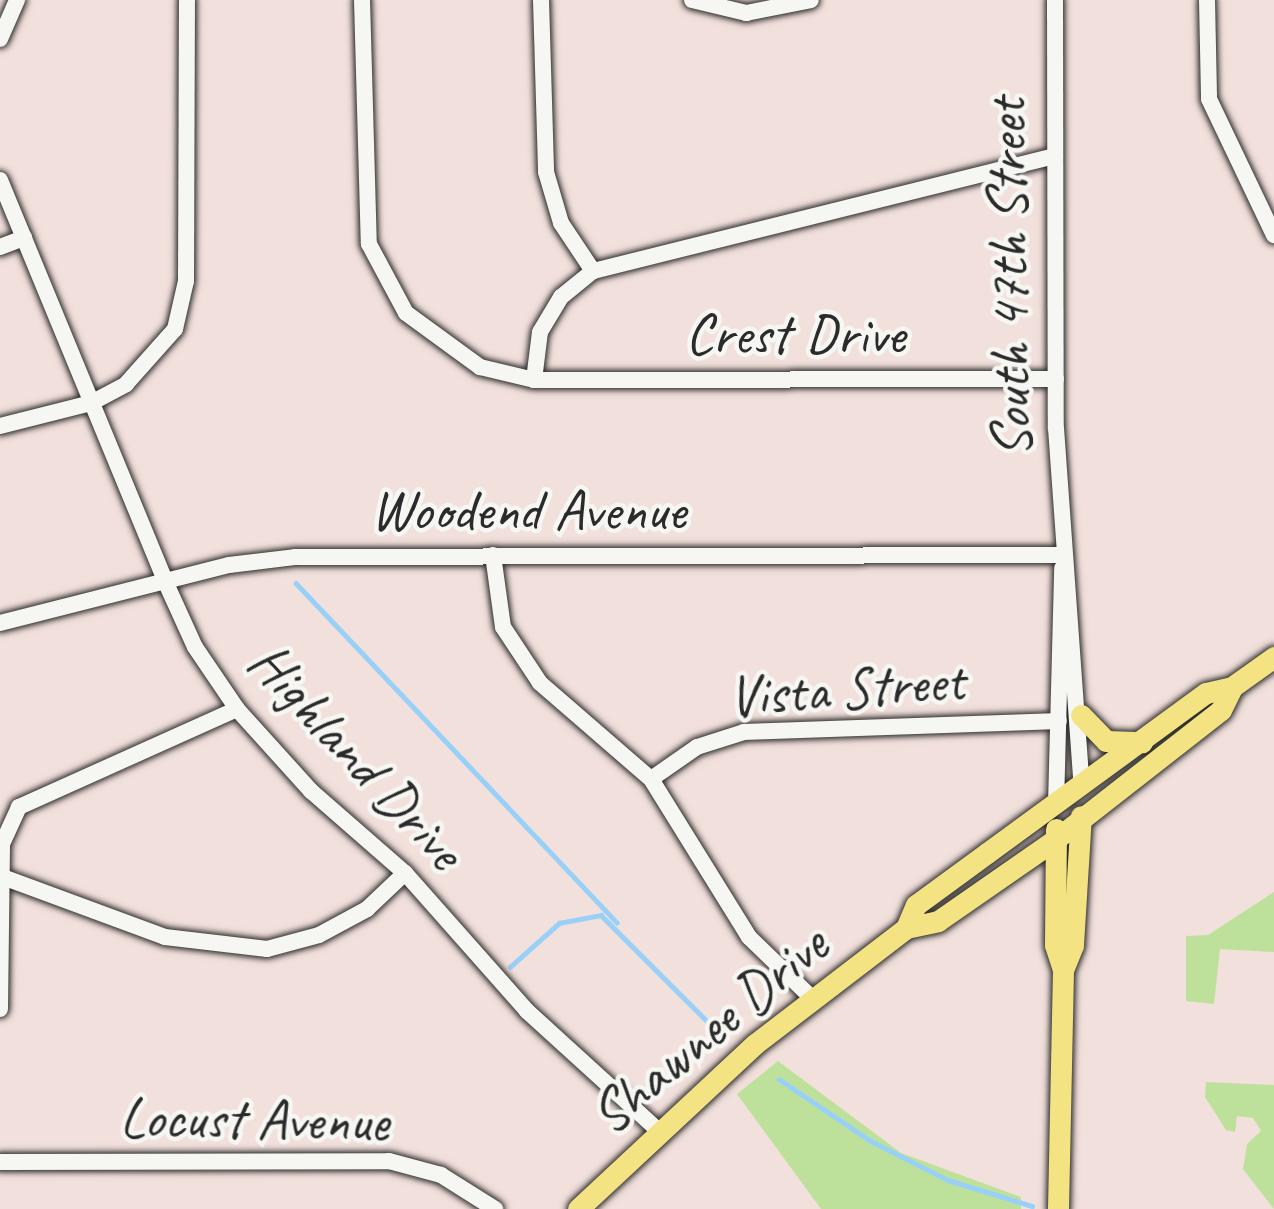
<!DOCTYPE html>
<style>
body{margin:0}
#map{position:relative;width:1274px;height:1209px;overflow:hidden;background:#f2e0dc;font-family:Caveat,sans-serif}
div>[style]{position:absolute}
.green>*{inset:0;background:#bde19b}
.stream>*{height:4.5px;margin:-2.25px;padding:0 2.25px;transform-origin:2.25px;border-radius:2.25px;background:#98d0f7}
.roads{filter:drop-shadow(0 0 3px #2b2b2b) drop-shadow(0 0 3px #2b2b2b)}
.minor>*{height:16px;margin:-8px;padding:0 8px;transform-origin:8px;border-radius:8px;background:#f6f6f2}
.major>*{height:21px;margin:-10.5px;padding:0 10.5px;transform-origin:10.5px;border-radius:10.5px;background:#f4e382}
span{translate:-50% -50%;white-space:nowrap;text-align:center;line-height:1.15;-webkit-text-stroke:9px #f6f6f2;paint-order:stroke}
.street-label{font-size:57px;color:#2b2b2b}
</style>
<div id="map">
<div class="green">
<i style="clip-path:polygon(1274px 892px,1274px 952px,1220px 949px,1214px 1004px,1186px 1001px,1186px 936px,1208px 935px)"></i>
<i style="clip-path:polygon(778px 1061px,901px 1153px,1021px 1197px,1021px 1209px,821px 1209px,737px 1094px)"></i>
<i style="clip-path:polygon(1206px 1082px,1274px 1085px,1274px 1209px,1243px 1169px,1247px 1144px,1261px 1131px,1253px 1118px,1237px 1116px,1235px 1132px,1226px 1130px,1205px 1097px)"></i>
</div>
<div class="stream">
<i style="left:296px;top:583px;width:467px;rotate:46.6deg"></i>
<i style="left:510px;top:967px;width:66px;rotate:-41.9deg"></i>
<i style="left:559px;top:923px;width:43px;rotate:-10.8deg"></i>
<i style="left:601px;top:915px;width:163px;rotate:45deg"></i>
<i style="left:779px;top:1079px;width:111px;rotate:34deg"></i>
<i style="left:871px;top:1141px;width:86px;rotate:26.9deg"></i>
<i style="left:948px;top:1180px;width:88px;rotate:17.2deg"></i>
</div>
<div class="roads">
<div class="minor">
<i style="left:362px;top:0;width:244px;rotate:88.4deg"></i>
<i style="left:369px;top:244px;width:78px;rotate:61.8deg"></i>
<i style="left:406px;top:313px;width:92px;rotate:36.1deg"></i>
<i style="left:480px;top:367px;width:56px;rotate:13.5deg"></i>
<i style="left:534px;top:380px;width:522px;rotate:-0.11deg"></i>
<i style="left:541px;top:0;width:172px;rotate:88.3deg"></i>
<i style="left:546px;top:172px;width:53px;rotate:73.6deg"></i>
<i style="left:561px;top:223px;width:58px;rotate:56.3deg"></i>
<i style="left:692px;top:0;width:56px;rotate:13.5deg"></i>
<i style="left:746px;top:13px;width:66px;rotate:-11.3deg"></i>
<i style="left:1055px;top:0;width:428px;rotate:89.9deg"></i>
<i style="left:1056px;top:428px;width:360px;rotate:85.9deg"></i>
<i style="left:1207px;top:0;width:99px;rotate:88.8deg"></i>
<i style="left:1209px;top:99px;width:151px;rotate:64.5deg"></i>
<i style="left:0;top:39px;width:43px;rotate:-66.4deg"></i>
<i style="left:0;top:180px;width:434px;rotate:67.6deg"></i>
<i style="left:165px;top:581px;width:72px;rotate:65.6deg"></i>
<i style="left:195px;top:647px;width:75px;rotate:55.9deg"></i>
<i style="left:237px;top:709px;width:110px;rotate:47.9deg"></i>
<i style="left:311px;top:791px;width:125px;rotate:41.1deg"></i>
<i style="left:405px;top:873px;width:184px;rotate:48.5deg"></i>
<i style="left:527px;top:1011px;width:177px;rotate:42.3deg"></i>
<i style="left:0;top:247px;width:26px;rotate:-21deg"></i>
<i style="left:534px;top:380px;width:48px;rotate:-82.9deg"></i>
<i style="left:540px;top:332px;width:41px;rotate:-59deg"></i>
<i style="left:561px;top:297px;width:41px;rotate:-39.1deg"></i>
<i style="left:593px;top:271px;width:476px;rotate:-14deg"></i>
<i style="left:0;top:426px;width:94px;rotate:-14.2deg"></i>
<i style="left:91px;top:403px;width:40px;rotate:-28deg"></i>
<i style="left:126px;top:384px;width:74px;rotate:-48.3deg"></i>
<i style="left:175px;top:329px;width:49px;rotate:-77.1deg"></i>
<i style="left:186px;top:281px;width:281px;rotate:-89.8deg"></i>
<i style="left:493px;top:555px;width:73px;rotate:82.1deg"></i>
<i style="left:503px;top:627px;width:67px;rotate:56.5deg"></i>
<i style="left:540px;top:683px;width:147px;rotate:40.9deg"></i>
<i style="left:651px;top:779px;width:186px;rotate:58.2deg"></i>
<i style="left:749px;top:937px;width:91px;rotate:44.1deg"></i>
<i style="left:0;top:623px;width:236px;rotate:-14.2deg"></i>
<i style="left:229px;top:565px;width:66px;rotate:-6.9deg"></i>
<i style="left:295px;top:557px;width:769px;rotate:-0.15deg"></i>
<i style="left:651px;top:779px;width:56px;rotate:-34.8deg"></i>
<i style="left:697px;top:747px;width:49px;rotate:-17.7deg"></i>
<i style="left:744px;top:732px;width:315px;rotate:-2deg"></i>
<i style="left:1056px;top:805px;width:237px;rotate:-88.5deg"></i>
<i style="left:0;top:876px;width:176px;rotate:20.3deg"></i>
<i style="left:165px;top:937px;width:103px;rotate:6.7deg"></i>
<i style="left:267px;top:949px;width:54px;rotate:-15.1deg"></i>
<i style="left:319px;top:935px;width:55px;rotate:-28.4deg"></i>
<i style="left:367px;top:909px;width:52px;rotate:-43.5deg"></i>
<i style="left:0;top:1009px;width:165px;rotate:-89.3deg"></i>
<i style="left:2px;top:844px;width:41px;rotate:-65.3deg"></i>
<i style="left:19px;top:807px;width:239px;rotate:-24.2deg"></i>
<i style="left:0;top:1162px;width:389px;rotate:-0.1deg"></i>
<i style="left:389px;top:1161px;width:54px;rotate:15.1deg"></i>
<i style="left:441px;top:1175px;width:64px;rotate:32.2deg"></i>
</div>
<div class="major">
<i style="left:1081px;top:715px;width:36px;rotate:46deg"></i>
<i style="left:1106px;top:741px;width:36px;rotate:2deg"></i>
<i style="left:1056px;top:829px;width:116px;rotate:90.5deg"></i>
<i style="left:1055px;top:945px;width:26px;rotate:72deg"></i>
<i style="left:906px;top:928px;width:25px;rotate:-67deg"></i>
<i style="left:916px;top:905px;width:88px;rotate:-36.2deg"></i>
<i style="left:987px;top:853px;width:271px;rotate:-36.2deg"></i>
<i style="left:1206px;top:693px;width:27px;rotate:-13deg"></i>
<i style="left:1232px;top:687px;width:52px;rotate:-35.5deg"></i>
<i style="left:578px;top:1209px;width:242px;rotate:-43deg"></i>
<i style="left:755px;top:1044px;width:190px;rotate:-37.5deg"></i>
<i style="left:906px;top:928px;width:33px;rotate:-12deg"></i>
<i style="left:938px;top:921px;width:144px;rotate:-34.8deg"></i>
<i style="left:1056px;top:839px;width:209px;rotate:-38deg"></i>
<i style="left:1221px;top:710px;width:25px;rotate:-64deg"></i>
<i style="left:1058px;top:1209px;width:239px;rotate:-88.8deg"></i>
<i style="left:1063px;top:970px;width:27px;rotate:-68deg"></i>
<i style="left:1073px;top:945px;width:129px;rotate:-86.5deg"></i>
</div>
</div>
<div class="street-label">
<span style="left:1009px;top:278px;rotate:-91deg">South 47th Street</span>
<span style="left:795px;top:335px">Crest Drive</span>
<span style="left:528px;top:511px">Woodend Avenue</span>
<span style="left:846px;top:689px;rotate:-4deg">Vista Street</span>
<span style="left:356px;top:756px;rotate:47deg">Highland Drive</span>
<span style="left:709px;top:1030px;rotate:-40deg">Shawnee Drive</span>
<span style="left:254px;top:1120px;rotate:1deg">Locust Avenue</span>
</div>
</div>
